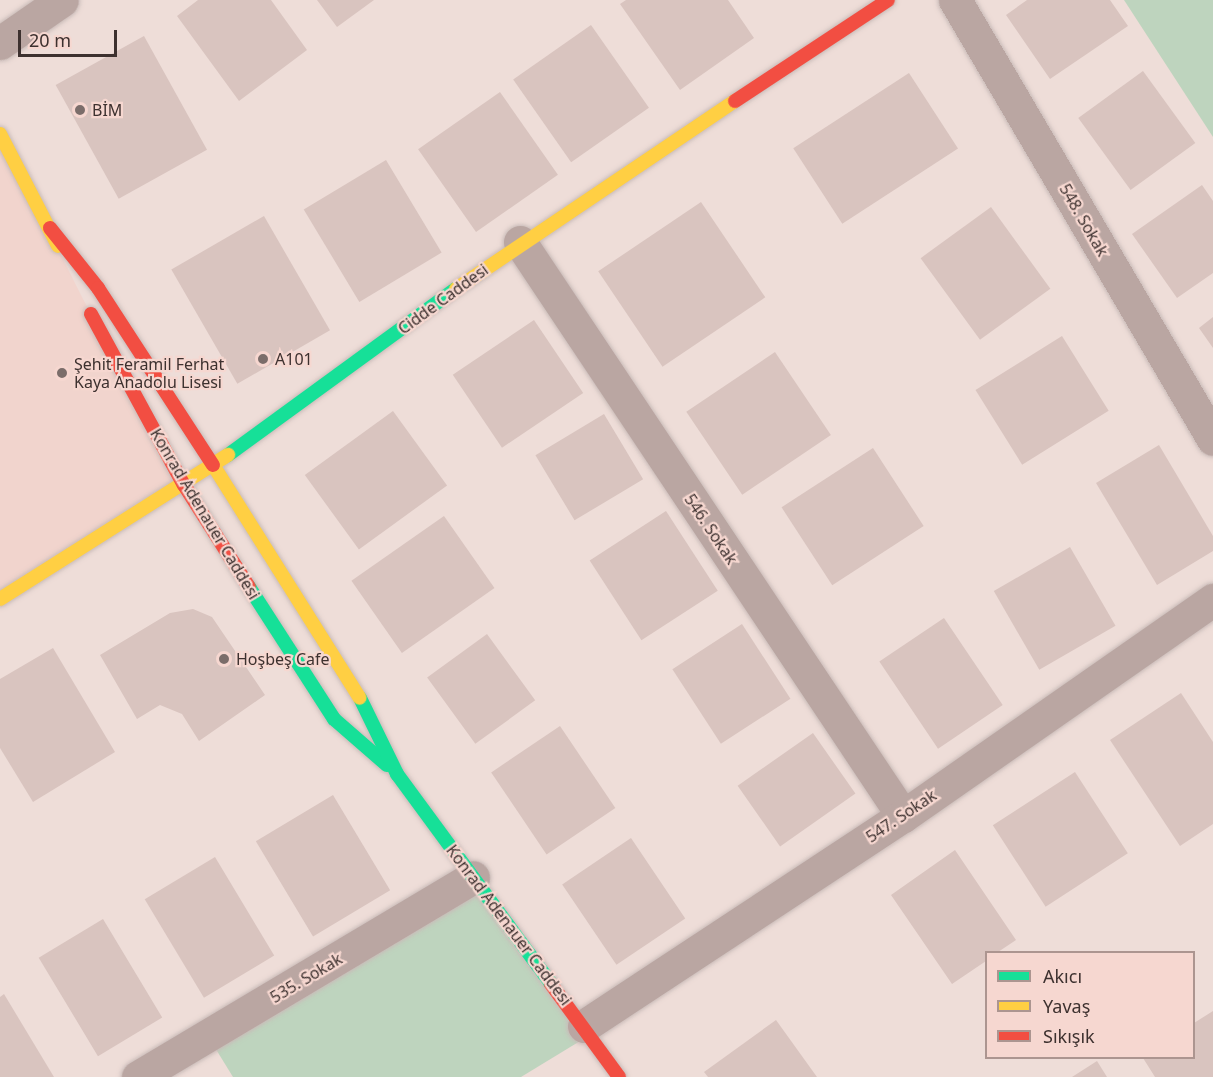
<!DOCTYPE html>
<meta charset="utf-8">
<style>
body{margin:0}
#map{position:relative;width:1213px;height:1077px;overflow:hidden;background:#eeddd8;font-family:"Noto Sans",sans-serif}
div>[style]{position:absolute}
.built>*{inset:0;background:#f1d4cd}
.green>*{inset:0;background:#bed4be}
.building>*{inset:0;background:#d9c4bf;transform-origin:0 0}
.roads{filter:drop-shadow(0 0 2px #c9bbb8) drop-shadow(0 0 2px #c9bbb8)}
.street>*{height:33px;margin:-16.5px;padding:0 16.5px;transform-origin:16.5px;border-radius:16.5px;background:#baa6a2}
.fast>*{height:14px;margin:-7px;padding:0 7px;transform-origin:7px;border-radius:7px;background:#16e098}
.slow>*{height:14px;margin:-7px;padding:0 7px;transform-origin:7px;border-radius:7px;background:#ffcf43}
.jam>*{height:14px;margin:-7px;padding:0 7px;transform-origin:7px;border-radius:7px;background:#f24e42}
.dots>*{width:16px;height:16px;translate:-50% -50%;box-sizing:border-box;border:3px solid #f6d7d0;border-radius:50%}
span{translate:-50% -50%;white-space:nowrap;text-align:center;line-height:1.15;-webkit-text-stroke:4.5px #f6d7d0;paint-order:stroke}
.poi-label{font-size:16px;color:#3d312f}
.left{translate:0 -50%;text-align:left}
.street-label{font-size:16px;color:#3d312f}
.legend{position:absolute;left:985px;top:951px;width:210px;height:108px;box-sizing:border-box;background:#f6d7d0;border:2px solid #ac9590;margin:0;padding:8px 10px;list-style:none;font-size:18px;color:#3d312f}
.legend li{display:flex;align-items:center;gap:12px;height:30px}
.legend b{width:30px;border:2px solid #ac9590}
.scale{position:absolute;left:18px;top:30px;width:99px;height:27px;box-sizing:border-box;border:3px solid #3d312f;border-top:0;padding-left:8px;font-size:18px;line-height:21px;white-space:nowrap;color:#3d312f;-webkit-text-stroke:4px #f6d7d0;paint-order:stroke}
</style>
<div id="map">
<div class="built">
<i style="clip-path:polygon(0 134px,83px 299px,184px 485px,0 599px)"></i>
</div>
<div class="green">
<i style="clip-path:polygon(1124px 0,1213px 0,1213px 137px)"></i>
<i style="clip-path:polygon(473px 877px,590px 1035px,521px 1077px,233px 1077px,209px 1038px)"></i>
</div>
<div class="building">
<i style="clip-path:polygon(198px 0,271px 0,307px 50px,239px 101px,177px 16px)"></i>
<i style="clip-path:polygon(317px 0,374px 0,337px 27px)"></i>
<i style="clip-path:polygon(626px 0,728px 0,754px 38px,680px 90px,620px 4px)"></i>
<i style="clip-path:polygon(1027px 0,1110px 0,1128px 26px,1050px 79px,1006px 15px)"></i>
<i style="left:591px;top:25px;width:101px;height:95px;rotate:55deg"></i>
<i style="left:144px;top:36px;width:130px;height:101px;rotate:61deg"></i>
<i style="left:1143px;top:71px;width:89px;height:80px;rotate:54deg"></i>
<i style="left:909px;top:73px;width:90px;height:138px;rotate:57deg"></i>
<i style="left:500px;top:92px;width:101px;height:100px;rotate:55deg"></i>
<i style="left:386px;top:160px;width:108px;height:96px;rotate:59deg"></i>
<i style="clip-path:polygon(1202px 185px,1213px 201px,1213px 273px,1177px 298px,1132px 234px)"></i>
<i style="left:701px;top:202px;width:115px;height:124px;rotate:56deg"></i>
<i style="left:991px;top:207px;width:101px;height:87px;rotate:54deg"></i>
<i style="left:264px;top:216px;width:132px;height:107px;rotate:60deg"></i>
<i style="clip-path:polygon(1213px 317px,1213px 348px,1199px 328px)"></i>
<i style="left:534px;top:320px;width:88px;height:98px;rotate:56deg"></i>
<i style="left:1062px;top:336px;width:88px;height:102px;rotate:58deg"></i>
<i style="left:775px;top:352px;width:100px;height:107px;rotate:56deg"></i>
<i style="left:393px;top:411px;width:92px;height:109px;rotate:54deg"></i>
<i style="left:604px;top:414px;width:76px;height:80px;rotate:59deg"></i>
<i style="clip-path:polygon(1159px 445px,1213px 536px,1213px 551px,1157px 585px,1096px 483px)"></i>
<i style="left:873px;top:448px;width:93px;height:109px;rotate:57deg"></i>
<i style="left:666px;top:511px;width:95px;height:91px;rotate:57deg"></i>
<i style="left:444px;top:516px;width:88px;height:113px;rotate:55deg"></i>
<i style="left:1070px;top:547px;width:91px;height:88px;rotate:60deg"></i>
<i style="clip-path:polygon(193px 609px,212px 617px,265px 695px,199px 741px,182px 714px,160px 705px,137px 719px,100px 655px,170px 613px)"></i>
<i style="left:944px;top:618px;width:105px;height:78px;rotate:56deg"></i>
<i style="left:742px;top:624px;width:89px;height:83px;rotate:57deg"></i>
<i style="left:487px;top:634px;width:82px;height:74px;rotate:54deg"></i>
<i style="clip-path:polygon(53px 648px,115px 752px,33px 802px,0 748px,0 679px)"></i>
<i style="clip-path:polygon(1181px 693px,1213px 742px,1213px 824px,1180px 846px,1110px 740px)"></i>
<i style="left:560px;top:726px;width:99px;height:83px;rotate:56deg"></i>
<i style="left:813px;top:733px;width:74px;height:92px;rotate:55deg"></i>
<i style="left:1075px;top:772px;width:97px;height:98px;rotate:57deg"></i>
<i style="left:333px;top:795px;width:111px;height:90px;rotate:59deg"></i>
<i style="left:631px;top:838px;width:97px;height:83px;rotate:56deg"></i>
<i style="clip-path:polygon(955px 850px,1016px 940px,998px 952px,986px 952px,986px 961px,952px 984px,891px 895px)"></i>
<i style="left:215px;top:857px;width:115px;height:82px;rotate:59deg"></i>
<i style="left:103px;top:919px;width:115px;height:75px;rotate:59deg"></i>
<i style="clip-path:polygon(4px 994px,54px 1077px,0 1077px,0 997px)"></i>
<i style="clip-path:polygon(1213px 1011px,1213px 1077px,1155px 1077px,1143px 1058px,1194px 1058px,1194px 1023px)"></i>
<i style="clip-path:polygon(776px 1020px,817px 1077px,708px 1077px,704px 1072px)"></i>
<i style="clip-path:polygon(1097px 1061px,1107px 1077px,1072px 1077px)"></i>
</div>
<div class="roads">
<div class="street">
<i style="left:955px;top:0;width:509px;rotate:59.56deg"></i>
<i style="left:0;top:43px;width:75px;rotate:-34.7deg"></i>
<i style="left:520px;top:242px;width:690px;rotate:56.29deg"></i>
<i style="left:584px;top:1026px;width:382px;rotate:-33.4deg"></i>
<i style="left:903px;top:816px;width:378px;rotate:-34.9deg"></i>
<i style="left:138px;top:1077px;width:390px;rotate:-30.8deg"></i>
</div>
<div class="fast">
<i style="left:228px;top:455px;width:282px;rotate:-36.1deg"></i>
<i style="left:249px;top:587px;width:157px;rotate:57.2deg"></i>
<i style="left:334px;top:719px;width:70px;rotate:41deg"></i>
<i style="left:360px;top:698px;width:85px;rotate:64deg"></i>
<i style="left:397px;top:774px;width:260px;rotate:53.7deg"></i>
</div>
<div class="slow">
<i style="left:0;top:134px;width:126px;rotate:62.6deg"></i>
<i style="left:456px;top:289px;width:336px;rotate:-34deg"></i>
<i style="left:213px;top:465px;width:275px;rotate:57.8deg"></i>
<i style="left:0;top:599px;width:270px;rotate:-32.3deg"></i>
</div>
<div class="jam">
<i style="left:735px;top:101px;width:183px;rotate:-33.4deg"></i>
<i style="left:50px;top:228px;width:77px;rotate:51.3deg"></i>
<i style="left:98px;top:288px;width:211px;rotate:57deg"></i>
<i style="left:91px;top:314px;width:195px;rotate:61.5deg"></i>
<i style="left:184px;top:485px;width:121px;rotate:57.5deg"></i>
<i style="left:551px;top:984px;width:115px;rotate:53.8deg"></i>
</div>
</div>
<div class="dots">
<i style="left:80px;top:110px;background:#7b6d6a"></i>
<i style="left:263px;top:359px;background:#7b6d6a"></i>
<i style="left:62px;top:373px;background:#7b6d6a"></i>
<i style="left:224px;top:659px;background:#7b6d6a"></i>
</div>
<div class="poi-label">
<span class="left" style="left:92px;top:110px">BİM</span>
<span class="left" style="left:275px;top:359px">A101</span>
<span class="left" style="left:74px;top:373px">Şehit Feramil Ferhat<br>Kaya Anadolu Lisesi</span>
<span class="left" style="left:236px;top:659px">Hoşbeş Cafe</span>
</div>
<div class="street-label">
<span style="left:1084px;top:220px;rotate:60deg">548. Sokak</span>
<span style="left:443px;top:299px;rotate:-36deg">Cidde Caddesi</span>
<span style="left:205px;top:514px;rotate:59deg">Konrad Adenauer Caddesi</span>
<span style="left:711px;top:529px;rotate:56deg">546. Sokak</span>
<span style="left:901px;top:816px;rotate:-34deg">547. Sokak</span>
<span style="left:509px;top:925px;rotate:53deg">Konrad Adenauer Caddesi</span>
<span style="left:306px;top:978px;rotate:-31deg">535. Sokak</span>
</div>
<ul class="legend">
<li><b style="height:8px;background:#16e098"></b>Akıcı</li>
<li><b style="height:8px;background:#ffcf43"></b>Yavaş</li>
<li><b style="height:8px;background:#f24e42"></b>Sıkışık</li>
</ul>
<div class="scale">20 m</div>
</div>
